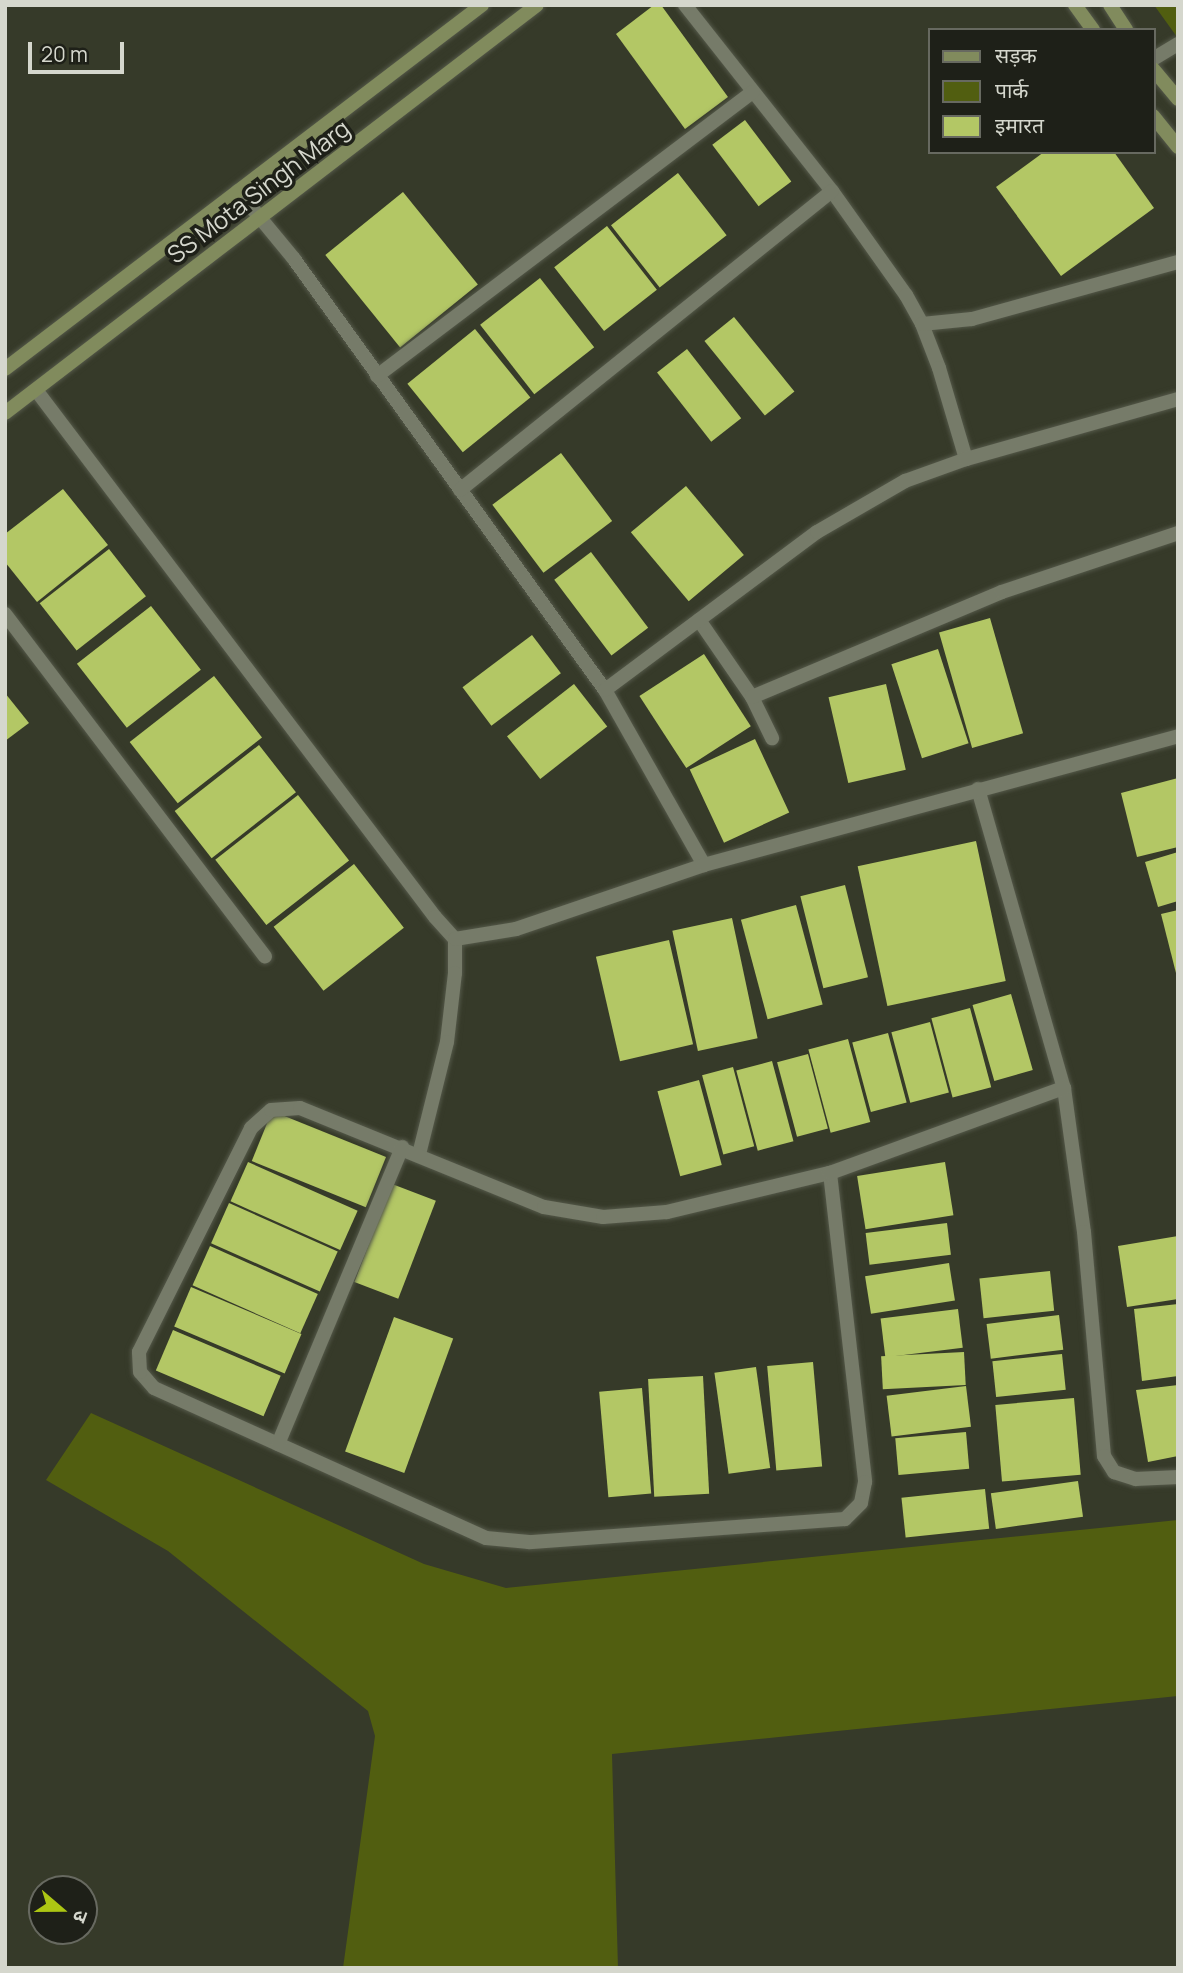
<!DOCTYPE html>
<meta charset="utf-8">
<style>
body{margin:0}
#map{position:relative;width:1183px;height:1973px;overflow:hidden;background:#363a29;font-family:Manrope,"Noto Sans Devanagari",sans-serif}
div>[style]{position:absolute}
.green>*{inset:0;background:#515e10}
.building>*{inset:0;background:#b3c765;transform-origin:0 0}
.roads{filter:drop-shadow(0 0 2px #545849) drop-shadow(0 0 2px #545849)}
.street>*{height:14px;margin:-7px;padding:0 7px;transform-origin:7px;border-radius:7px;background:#767b69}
.secondary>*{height:14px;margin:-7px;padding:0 7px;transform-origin:7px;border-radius:7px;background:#818b5d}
span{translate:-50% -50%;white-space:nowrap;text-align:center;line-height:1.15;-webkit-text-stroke:7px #1e2018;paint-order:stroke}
.street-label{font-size:24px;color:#d5d7cd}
.frame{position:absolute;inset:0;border:7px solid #d5d7cd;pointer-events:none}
.legend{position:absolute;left:928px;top:28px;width:228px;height:126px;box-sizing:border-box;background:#1e2018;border:2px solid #676960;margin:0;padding:9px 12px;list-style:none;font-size:21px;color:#d5d7cd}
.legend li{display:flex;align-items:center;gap:14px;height:35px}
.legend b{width:35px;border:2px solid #676960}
.north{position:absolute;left:28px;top:1875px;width:70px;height:70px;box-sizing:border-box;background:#1e2018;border:2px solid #676960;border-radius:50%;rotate:110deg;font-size:19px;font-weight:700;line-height:28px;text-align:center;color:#d5d7cd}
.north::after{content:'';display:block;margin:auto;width:24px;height:32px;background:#acc613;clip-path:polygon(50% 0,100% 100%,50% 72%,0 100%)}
.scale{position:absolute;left:28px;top:42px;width:96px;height:32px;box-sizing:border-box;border:4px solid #d5d7cd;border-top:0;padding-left:9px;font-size:21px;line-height:24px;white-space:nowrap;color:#d5d7cd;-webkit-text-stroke:5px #1e2018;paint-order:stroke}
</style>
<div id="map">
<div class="green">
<i style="clip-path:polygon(1154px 5px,1178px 5px,1178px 37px,1177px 37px)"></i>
<i style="clip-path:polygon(91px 1413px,424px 1564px,506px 1588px,1178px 1520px,1178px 1696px,612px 1754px,618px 1968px,343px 1968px,375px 1736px,368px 1711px,168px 1551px,46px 1480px)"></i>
</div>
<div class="building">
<i style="clip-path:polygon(654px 5px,661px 5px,728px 97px,685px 129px,616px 34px)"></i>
<i style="left:745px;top:120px;width:77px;height:41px;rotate:53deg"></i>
<i style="clip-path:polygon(1044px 152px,1114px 152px,1154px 208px,1061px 276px,996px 187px)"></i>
<i style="left:678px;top:173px;width:79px;height:85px;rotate:52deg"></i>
<i style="left:403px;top:192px;width:119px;height:100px;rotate:51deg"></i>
<i style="left:607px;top:226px;width:81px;height:67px;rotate:52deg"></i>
<i style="left:540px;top:278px;width:88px;height:76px;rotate:52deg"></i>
<i style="left:734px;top:317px;width:96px;height:38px;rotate:51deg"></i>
<i style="left:475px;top:329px;width:88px;height:87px;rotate:51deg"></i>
<i style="left:687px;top:349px;width:88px;height:38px;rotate:52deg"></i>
<i style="left:561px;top:453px;width:85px;height:86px;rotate:53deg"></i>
<i style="left:686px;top:486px;width:90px;height:72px;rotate:50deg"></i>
<i style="clip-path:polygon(63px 489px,108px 545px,37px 602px,5px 562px,5px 534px)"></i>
<i style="left:109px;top:549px;width:60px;height:88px;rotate:52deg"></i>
<i style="left:591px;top:552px;width:95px;height:46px;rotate:53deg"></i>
<i style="left:151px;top:606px;width:81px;height:94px;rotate:52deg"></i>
<i style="left:990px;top:618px;width:120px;height:53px;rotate:74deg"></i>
<i style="left:532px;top:635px;width:48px;height:87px;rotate:53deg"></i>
<i style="left:938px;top:649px;width:99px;height:49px;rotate:72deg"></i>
<i style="left:704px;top:654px;width:86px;height:77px;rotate:57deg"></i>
<i style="left:214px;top:676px;width:78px;height:107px;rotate:52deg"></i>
<i style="left:574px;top:684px;width:54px;height:85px;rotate:52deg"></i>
<i style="left:886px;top:684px;width:88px;height:59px;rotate:77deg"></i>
<i style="clip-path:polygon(5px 693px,29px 723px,5px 741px)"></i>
<i style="left:755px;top:739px;width:81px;height:72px;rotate:65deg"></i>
<i style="left:259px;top:745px;width:60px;height:107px;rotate:52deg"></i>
<i style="clip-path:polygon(1178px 778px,1178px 847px,1137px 857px,1121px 793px)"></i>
<i style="left:298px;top:795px;width:83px;height:105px;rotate:52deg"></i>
<i style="left:976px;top:841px;width:143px;height:121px;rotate:78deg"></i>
<i style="clip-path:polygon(1178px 852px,1178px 901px,1158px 907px,1145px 862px)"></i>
<i style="left:354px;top:864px;width:81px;height:102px;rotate:52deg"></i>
<i style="left:845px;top:885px;width:95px;height:46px;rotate:76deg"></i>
<i style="left:796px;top:905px;width:103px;height:57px;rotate:75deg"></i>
<i style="clip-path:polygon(1178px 910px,1178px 977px,1177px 977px,1161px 914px)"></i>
<i style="left:732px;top:918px;width:123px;height:61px;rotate:78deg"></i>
<i style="left:669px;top:940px;width:107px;height:75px;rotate:77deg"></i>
<i style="left:1011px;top:994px;width:79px;height:40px;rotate:74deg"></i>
<i style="left:970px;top:1008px;width:82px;height:40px;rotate:75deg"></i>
<i style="left:930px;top:1022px;width:73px;height:40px;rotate:75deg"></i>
<i style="left:888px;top:1033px;width:72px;height:37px;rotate:75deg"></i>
<i style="left:848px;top:1039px;width:86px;height:41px;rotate:75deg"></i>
<i style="left:808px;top:1054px;width:77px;height:32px;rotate:75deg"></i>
<i style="left:772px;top:1061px;width:83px;height:37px;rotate:75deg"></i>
<i style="left:733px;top:1067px;width:82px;height:32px;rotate:75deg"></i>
<i style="left:699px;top:1080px;width:88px;height:43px;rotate:75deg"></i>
<i style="left:272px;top:1111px;width:123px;height:54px;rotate:22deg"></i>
<i style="left:248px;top:1162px;width:120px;height:43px;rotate:24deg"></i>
<i style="left:945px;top:1162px;width:54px;height:89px;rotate:81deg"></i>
<i style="left:392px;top:1184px;width:47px;height:105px;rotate:21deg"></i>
<i style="left:229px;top:1203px;width:119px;height:44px;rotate:24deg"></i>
<i style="left:947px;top:1223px;width:32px;height:82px;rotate:83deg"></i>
<i style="clip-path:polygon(1178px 1236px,1178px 1299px,1127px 1307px,1118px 1246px)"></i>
<i style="left:210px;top:1246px;width:118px;height:43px;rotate:24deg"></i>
<i style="left:949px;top:1263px;width:38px;height:85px;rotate:81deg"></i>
<i style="left:1050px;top:1271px;width:40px;height:71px;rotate:84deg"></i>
<i style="left:191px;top:1287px;width:120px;height:43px;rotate:23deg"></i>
<i style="clip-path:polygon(1178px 1304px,1178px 1376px,1142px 1381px,1134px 1309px)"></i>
<i style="left:958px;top:1309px;width:39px;height:78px;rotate:83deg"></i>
<i style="left:1059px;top:1315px;width:35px;height:73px;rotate:83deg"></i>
<i style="left:394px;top:1317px;width:63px;height:143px;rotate:20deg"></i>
<i style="left:173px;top:1330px;width:117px;height:44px;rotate:23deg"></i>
<i style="left:964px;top:1352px;width:33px;height:83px;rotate:87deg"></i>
<i style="left:1062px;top:1354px;width:36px;height:70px;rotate:84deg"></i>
<i style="left:813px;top:1362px;width:105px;height:46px;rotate:85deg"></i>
<i style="left:756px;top:1367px;width:102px;height:42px;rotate:82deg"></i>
<i style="left:703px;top:1376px;width:118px;height:55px;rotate:87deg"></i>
<i style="clip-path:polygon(1178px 1385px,1178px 1456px,1148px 1462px,1136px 1390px)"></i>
<i style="left:966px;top:1386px;width:41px;height:80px;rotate:83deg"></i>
<i style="left:642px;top:1388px;width:106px;height:43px;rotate:85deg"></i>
<i style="left:1074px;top:1398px;width:77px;height:79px;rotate:85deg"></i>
<i style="left:966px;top:1432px;width:37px;height:71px;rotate:85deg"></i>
<i style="left:1078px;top:1481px;width:36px;height:88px;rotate:82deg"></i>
<i style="left:985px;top:1489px;width:40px;height:84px;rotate:84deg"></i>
</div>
<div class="roads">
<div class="street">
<i style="left:685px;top:5px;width:237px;rotate:51.7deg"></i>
<i style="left:832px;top:191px;width:128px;rotate:54.6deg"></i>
<i style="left:906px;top:295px;width:33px;rotate:61deg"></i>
<i style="left:922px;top:324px;width:47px;rotate:68.9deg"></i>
<i style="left:939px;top:368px;width:95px;rotate:73.5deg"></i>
<i style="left:1153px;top:59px;width:29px;rotate:-31deg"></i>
<i style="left:238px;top:191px;width:88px;rotate:50.5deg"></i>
<i style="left:294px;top:259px;width:531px;rotate:54.19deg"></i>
<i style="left:605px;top:690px;width:201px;rotate:60.5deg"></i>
<i style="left:922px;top:324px;width:50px;rotate:-5.7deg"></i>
<i style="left:972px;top:319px;width:214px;rotate:-15.5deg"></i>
<i style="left:377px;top:376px;width:471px;rotate:-37.1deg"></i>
<i style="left:36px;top:390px;width:661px;rotate:52.87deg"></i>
<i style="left:435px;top:917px;width:30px;rotate:48deg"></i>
<i style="left:455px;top:939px;width:34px;rotate:90deg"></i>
<i style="left:455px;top:973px;width:69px;rotate:96.6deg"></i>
<i style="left:447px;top:1042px;width:115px;rotate:104deg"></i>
<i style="left:460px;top:490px;width:477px;rotate:-38.8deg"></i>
<i style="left:5px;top:614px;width:430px;rotate:52.8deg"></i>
<i style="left:699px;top:620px;width:93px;rotate:55.5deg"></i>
<i style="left:752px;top:697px;width:46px;rotate:64deg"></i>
<i style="left:605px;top:690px;width:264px;rotate:-36.7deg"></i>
<i style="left:817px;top:532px;width:102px;rotate:-30.1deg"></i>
<i style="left:905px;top:481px;width:65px;rotate:-19.8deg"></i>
<i style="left:966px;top:459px;width:220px;rotate:-15.8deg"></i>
<i style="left:752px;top:697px;width:271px;rotate:-22.8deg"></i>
<i style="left:1002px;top:592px;width:186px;rotate:-18.5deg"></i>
<i style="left:978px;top:789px;width:311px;rotate:74deg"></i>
<i style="left:1064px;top:1088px;width:145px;rotate:82.1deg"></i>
<i style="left:1084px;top:1232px;width:225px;rotate:84.9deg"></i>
<i style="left:1104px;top:1456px;width:19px;rotate:58deg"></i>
<i style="left:1114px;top:1472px;width:23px;rotate:18deg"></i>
<i style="left:1136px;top:1479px;width:42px;rotate:-2.7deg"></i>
<i style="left:455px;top:939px;width:62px;rotate:-9.3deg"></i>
<i style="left:516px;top:929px;width:199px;rotate:-18.8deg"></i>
<i style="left:704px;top:865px;width:491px;rotate:-15.2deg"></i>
<i style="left:830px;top:1173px;width:311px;rotate:83.5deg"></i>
<i style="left:865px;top:1482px;width:21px;rotate:101deg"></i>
<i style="left:861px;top:1503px;width:23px;rotate:135deg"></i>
<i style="left:845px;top:1519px;width:317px;rotate:175.8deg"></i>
<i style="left:529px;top:1542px;width:43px;rotate:-174.7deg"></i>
<i style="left:486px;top:1538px;width:364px;rotate:-155.7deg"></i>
<i style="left:154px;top:1388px;width:21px;rotate:-131deg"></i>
<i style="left:140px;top:1372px;width:20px;rotate:-93deg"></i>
<i style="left:139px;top:1352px;width:250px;rotate:-63.4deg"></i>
<i style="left:251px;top:1128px;width:27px;rotate:-42deg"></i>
<i style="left:271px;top:1110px;width:29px;rotate:-4deg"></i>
<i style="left:300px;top:1108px;width:263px;rotate:22.1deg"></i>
<i style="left:544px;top:1207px;width:60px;rotate:9.6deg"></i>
<i style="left:603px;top:1217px;width:64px;rotate:-4.5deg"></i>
<i style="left:667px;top:1212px;width:168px;rotate:-13.5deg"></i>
<i style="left:830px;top:1173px;width:249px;rotate:-20deg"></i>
<i style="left:278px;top:1444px;width:322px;rotate:-67.3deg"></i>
</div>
<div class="secondary">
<i style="left:1075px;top:5px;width:31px;rotate:54deg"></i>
<i style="left:1110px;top:5px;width:30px;rotate:57deg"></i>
<i style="left:1153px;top:69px;width:39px;rotate:50deg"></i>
<i style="left:1153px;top:116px;width:40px;rotate:51deg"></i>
<i style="left:5px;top:369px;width:600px;rotate:-37.35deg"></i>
<i style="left:5px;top:413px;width:670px;rotate:-37.49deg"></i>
</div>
</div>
<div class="street-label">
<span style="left:258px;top:191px;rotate:-37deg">SS Mota Singh Marg</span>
</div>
<div class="frame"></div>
<ul class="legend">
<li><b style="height:9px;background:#818b5d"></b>सड़क</li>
<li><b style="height:19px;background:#515e10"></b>पार्क</li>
<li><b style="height:19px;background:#b3c765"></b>इमारत</li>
</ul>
<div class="north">उ</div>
<div class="scale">20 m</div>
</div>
